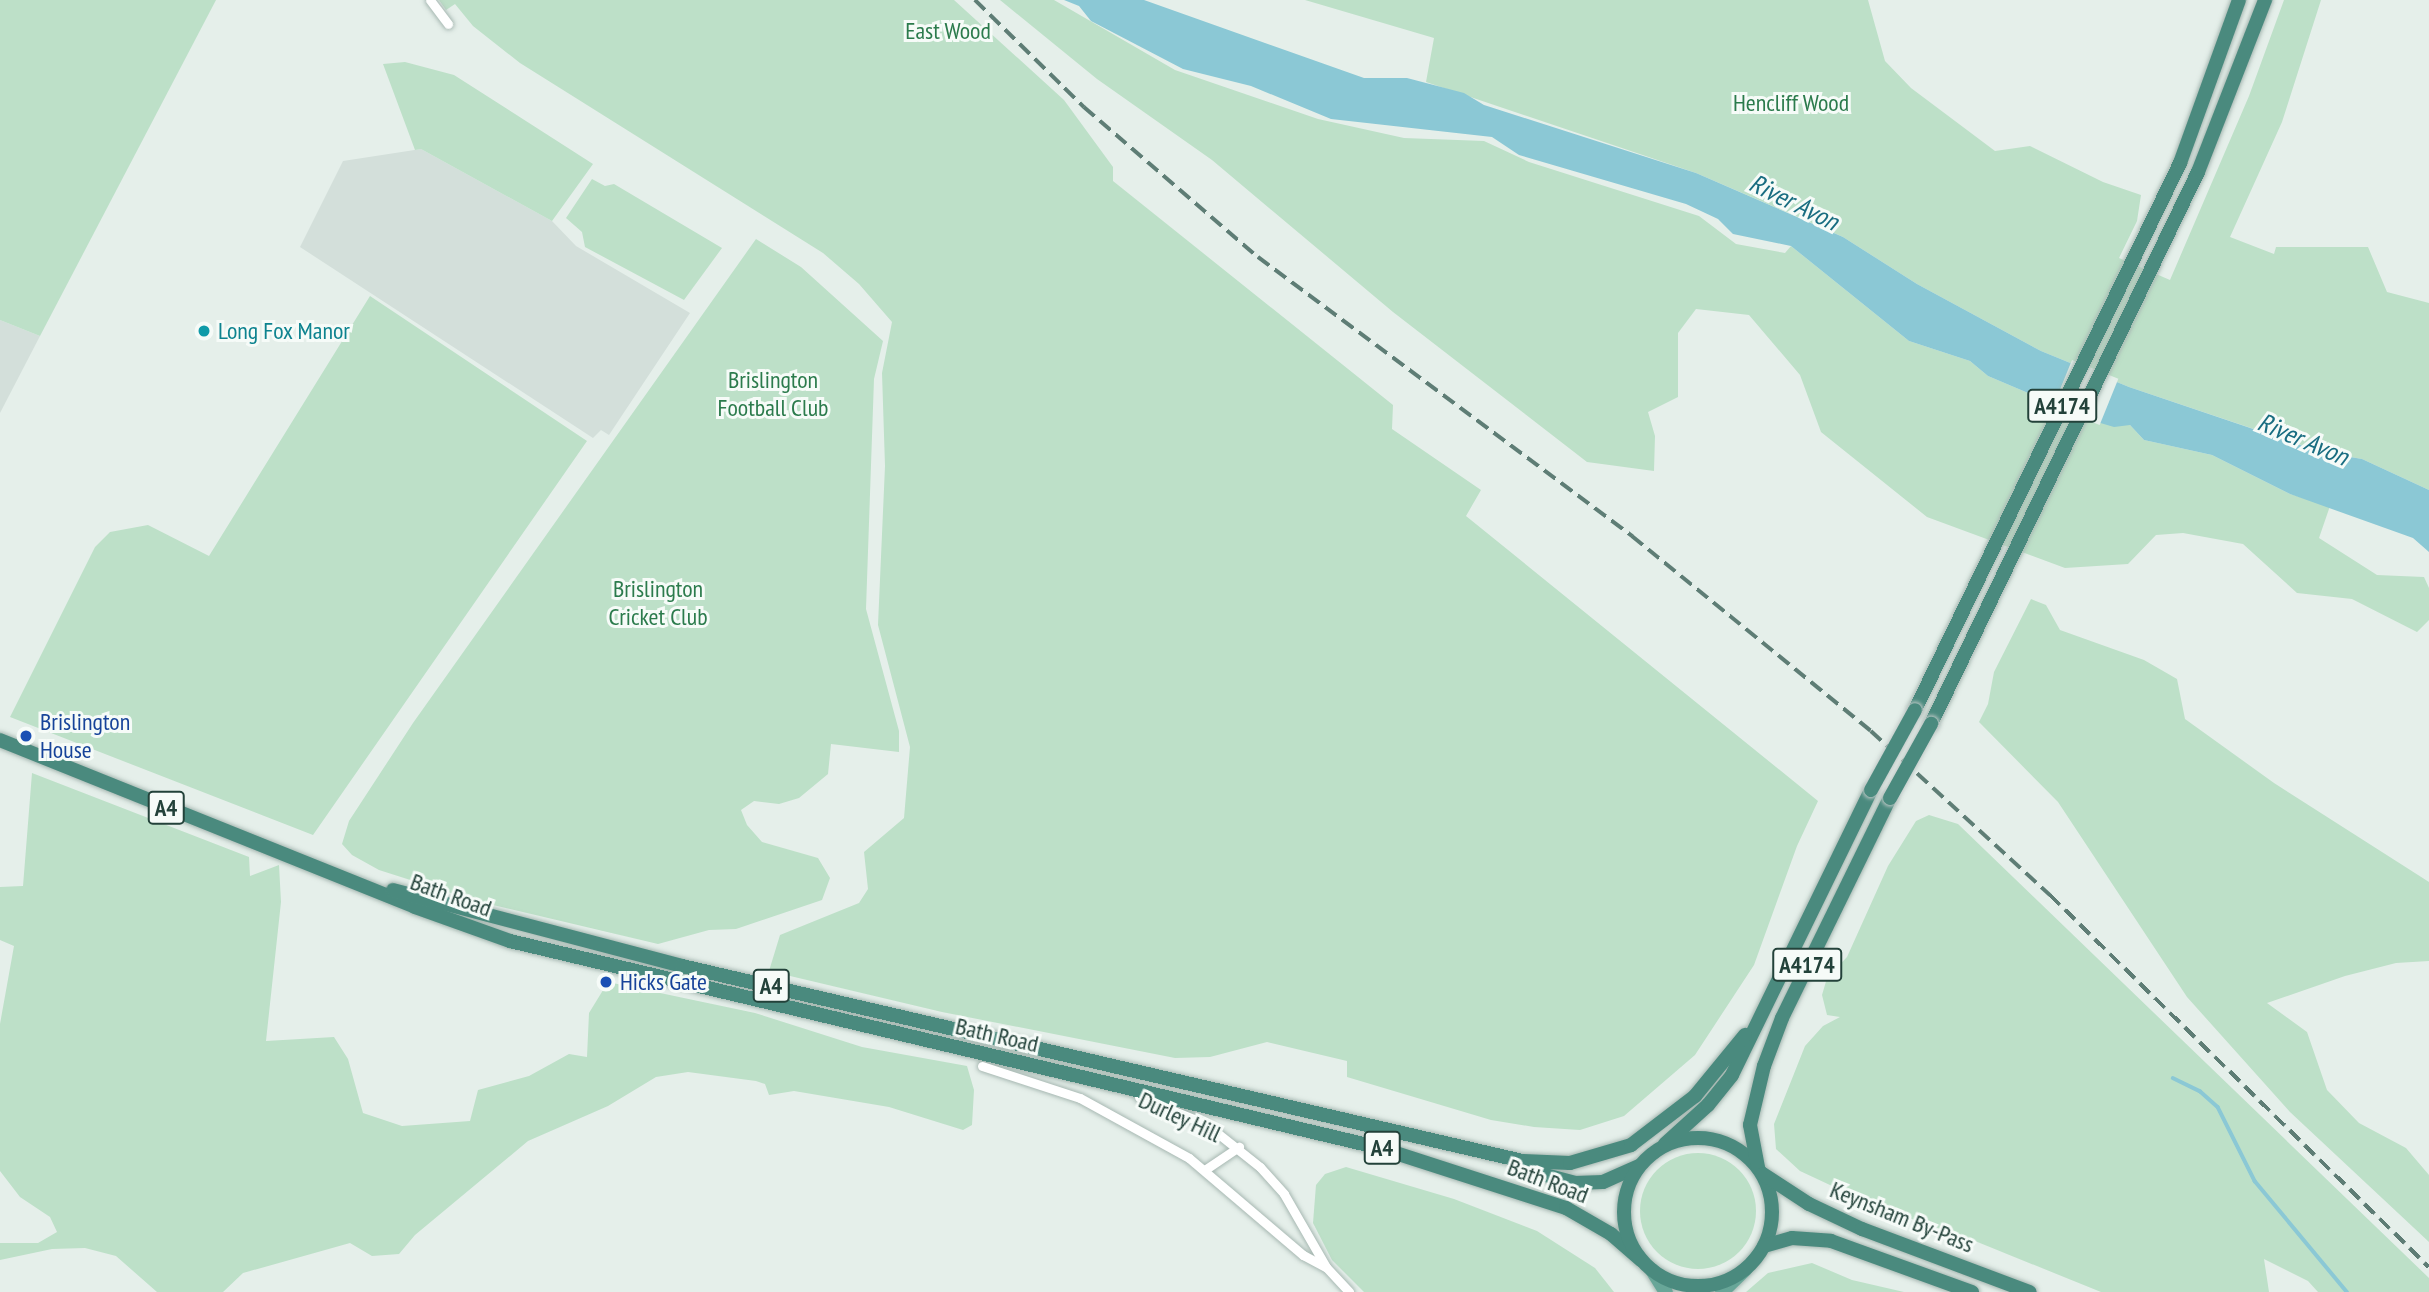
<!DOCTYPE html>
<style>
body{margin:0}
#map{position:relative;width:2429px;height:1292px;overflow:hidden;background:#e5efea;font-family:"PT Sans Narrow",sans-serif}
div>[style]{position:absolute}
.built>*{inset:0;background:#d3dfda}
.green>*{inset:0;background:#bde0c8}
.round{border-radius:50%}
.water>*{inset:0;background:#8bc8d5}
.pier>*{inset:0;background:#e5efea;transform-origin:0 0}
.stream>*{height:3.5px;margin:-1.75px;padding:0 1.75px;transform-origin:1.75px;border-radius:1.75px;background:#8bc8d5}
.roads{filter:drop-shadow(0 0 2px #a7b8b2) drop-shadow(0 0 2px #a7b8b2)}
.minor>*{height:9px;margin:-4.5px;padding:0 4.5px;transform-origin:4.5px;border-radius:4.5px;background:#fff}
.primary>*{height:14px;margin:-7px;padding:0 7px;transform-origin:7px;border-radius:7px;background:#68a698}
.trunk>*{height:14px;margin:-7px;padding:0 7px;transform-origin:7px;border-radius:7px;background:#4a8a7e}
.trunk>.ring{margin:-7px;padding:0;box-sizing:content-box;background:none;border:14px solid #4a8a7e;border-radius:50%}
.rail>*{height:3.5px;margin-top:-1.75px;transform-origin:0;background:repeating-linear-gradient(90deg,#5e7d75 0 14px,transparent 0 21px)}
.bridges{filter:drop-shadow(0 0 2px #c1cac8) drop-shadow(0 0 2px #c1cac8)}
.trunk-bridge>*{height:14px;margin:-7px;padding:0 7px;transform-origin:7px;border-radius:7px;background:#4a8a7e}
.dots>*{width:19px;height:19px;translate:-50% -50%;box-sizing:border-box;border:4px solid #f6fbf8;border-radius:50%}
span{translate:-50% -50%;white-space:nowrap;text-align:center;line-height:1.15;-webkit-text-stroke:6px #f6fbf8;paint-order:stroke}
.shield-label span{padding:2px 5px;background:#f6fbf8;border:2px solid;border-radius:5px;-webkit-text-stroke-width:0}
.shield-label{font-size:23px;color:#23423a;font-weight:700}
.park-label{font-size:24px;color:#2b7b4c}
.culture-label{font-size:24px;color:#0d838f}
.left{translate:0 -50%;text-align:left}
.transit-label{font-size:24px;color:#164399}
.street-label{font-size:24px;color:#23423a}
.water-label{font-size:26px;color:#196d81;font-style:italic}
</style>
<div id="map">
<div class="built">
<i style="clip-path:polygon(421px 149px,552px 221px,576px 246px,690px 313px,609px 435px,601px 430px,593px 438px,300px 247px,343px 161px)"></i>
<i style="clip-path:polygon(0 320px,40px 336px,0 413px)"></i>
</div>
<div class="green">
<i style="clip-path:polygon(0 0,216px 0,40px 336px,0 320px)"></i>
<i style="clip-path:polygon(439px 0,954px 0,1064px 100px,1113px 167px,1113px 181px,1393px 405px,1392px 429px,1481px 490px,1466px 516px,1818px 801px,1797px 846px,1754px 965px,1695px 1055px,1624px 1116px,1580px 1130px,1534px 1127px,1491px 1120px,1347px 1077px,1347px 1061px,1267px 1042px,1210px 1057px,1175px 1058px,942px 1012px,769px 971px,780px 935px,859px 903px,868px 889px,864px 852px,904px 818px,910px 747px,878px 625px,885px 466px,882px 373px,892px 322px,859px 284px,823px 253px,520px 63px,473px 26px,455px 4px,446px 10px)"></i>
<i style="clip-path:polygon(1000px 0,1054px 0,1175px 70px,1318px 119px,1404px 138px,1484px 141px,1529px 162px,1699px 216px,1736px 244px,1785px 253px,1791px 246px,1909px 341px,1970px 361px,1988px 376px,2097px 422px,2130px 425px,2144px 440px,2212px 455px,2290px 494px,2330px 506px,2319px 538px,2377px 575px,2424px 577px,2429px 588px,2429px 620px,2417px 632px,2352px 599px,2297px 593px,2243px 544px,2183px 533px,2156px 535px,2128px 564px,2065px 568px,1927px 517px,1821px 432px,1800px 375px,1749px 315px,1696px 309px,1678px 333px,1678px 397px,1648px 412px,1655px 436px,1654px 471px,1587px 462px,1393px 312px,1212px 160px,1097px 79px)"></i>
<i style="clip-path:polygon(1305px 0,1868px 0,1885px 61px,1911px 88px,1995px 151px,2030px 146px,2103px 182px,2141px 195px,2137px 221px,2119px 258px,2170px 280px,2249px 96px,2284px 0,2321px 0,2282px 122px,2230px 237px,2274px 254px,2276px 247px,2368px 247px,2387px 292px,2429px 303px,2429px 490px,2362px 459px,2322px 452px,2129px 387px,2041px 351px,1917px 284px,1843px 237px,1789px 213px,1696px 173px,1426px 82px,1434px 38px)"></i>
<i style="clip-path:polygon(405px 62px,454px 75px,593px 164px,552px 221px,421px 149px,415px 150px,383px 64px)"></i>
<i style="clip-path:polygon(592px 179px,605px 186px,614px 184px,722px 248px,684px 300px,585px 247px,582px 232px,566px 218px)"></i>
<i style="clip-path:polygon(756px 239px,801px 267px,883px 341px,874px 379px,866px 609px,899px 731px,899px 752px,831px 744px,828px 774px,799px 798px,779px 804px,754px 801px,741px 810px,747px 825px,762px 842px,818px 858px,830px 878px,822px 900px,736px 929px,709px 930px,658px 944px,476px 901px,379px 870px,352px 855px,342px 844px,349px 821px,413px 723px)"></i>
<i style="clip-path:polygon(370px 296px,587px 441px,313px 835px,10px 717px,95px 547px,110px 532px,148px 525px,209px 556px)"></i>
<i style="clip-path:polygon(2031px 599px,2046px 605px,2060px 630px,2144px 660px,2177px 679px,2185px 719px,2274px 783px,2429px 882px,2429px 961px,2396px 963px,2345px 976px,2267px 1003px,2307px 1032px,2327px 1090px,2359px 1123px,2406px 1148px,2429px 1175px,2429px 1242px,2290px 1112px,2187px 997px,2058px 802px,1979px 722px,1988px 704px,1994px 672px)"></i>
<i style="clip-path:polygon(32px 773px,249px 857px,250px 876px,279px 865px,281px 902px,266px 1041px,334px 1037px,348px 1059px,363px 1113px,402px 1126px,470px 1121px,478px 1090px,529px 1076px,569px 1054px,587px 1057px,589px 1013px,608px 982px,755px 1013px,862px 1047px,967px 1066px,974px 1090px,972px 1125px,963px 1130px,889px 1107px,794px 1091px,769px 1095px,765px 1084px,756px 1081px,688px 1072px,656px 1077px,608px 1106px,528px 1141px,415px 1235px,399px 1254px,372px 1256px,350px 1243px,243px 1273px,223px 1292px,157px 1292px,116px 1256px,85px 1248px,52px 1249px,0 1260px,0 1243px,38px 1243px,57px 1232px,50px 1217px,20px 1197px,0 1171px,0 1024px,14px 946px,0 940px,0 887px,23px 886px)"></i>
<i style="clip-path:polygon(1929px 815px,1958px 824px,2429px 1278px,2429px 1292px,2318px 1292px,2308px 1281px,2264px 1259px,2269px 1292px,2101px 1292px,1975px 1241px,1877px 1207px,1800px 1171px,1776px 1149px,1774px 1124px,1805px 1046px,1823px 1026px,1840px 1017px,1827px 1015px,1822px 995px,1827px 978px,1847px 957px,1888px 866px,1916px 821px)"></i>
<i class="round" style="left:1640px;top:1153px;width:116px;height:116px"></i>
<i style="clip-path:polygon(1346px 1167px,1454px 1199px,1537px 1231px,1595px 1268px,1614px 1292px,1364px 1292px,1332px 1260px,1313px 1223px,1316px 1185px,1325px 1174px)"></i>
<i style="clip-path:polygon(1812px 1263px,1852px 1280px,1904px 1292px,1746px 1292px,1768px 1273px)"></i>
</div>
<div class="water">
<i style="clip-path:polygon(1064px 0,1144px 0,1364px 78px,1407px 78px,1464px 93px,1484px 105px,1696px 173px,1843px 237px,1917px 284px,2041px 351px,2129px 387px,2321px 452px,2362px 459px,2429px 490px,2429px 552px,2413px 538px,2290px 494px,2212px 455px,2144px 440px,2130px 425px,2114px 427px,2097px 422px,1988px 376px,1970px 361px,1909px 341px,1791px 246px,1733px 234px,1718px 219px,1686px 204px,1519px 155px,1492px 137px,1331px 119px,1251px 86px,1183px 69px,1091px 21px,1079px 6px)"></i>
</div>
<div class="pier">
<i style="left:2072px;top:360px;width:50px;height:50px;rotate:22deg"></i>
</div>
<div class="stream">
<i style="left:2173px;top:1078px;width:30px;rotate:26deg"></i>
<i style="left:2200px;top:1091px;width:24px;rotate:42deg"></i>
<i style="left:2218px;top:1107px;width:83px;rotate:63.4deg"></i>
<i style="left:2255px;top:1181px;width:144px;rotate:50.3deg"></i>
</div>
<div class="roads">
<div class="minor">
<i style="left:430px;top:0;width:30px;rotate:53deg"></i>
<i style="left:982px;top:1066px;width:103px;rotate:18.1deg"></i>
<i style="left:1080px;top:1098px;width:124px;rotate:28.8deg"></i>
<i style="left:1189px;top:1158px;width:150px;rotate:40.4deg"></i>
<i style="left:1303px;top:1255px;width:26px;rotate:28deg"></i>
<i style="left:1139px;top:1097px;width:72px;rotate:21.9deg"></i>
<i style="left:1206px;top:1124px;width:69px;rotate:38.5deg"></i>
<i style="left:1260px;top:1167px;width:36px;rotate:48deg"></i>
<i style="left:1284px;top:1194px;width:84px;rotate:60.1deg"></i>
<i style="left:1326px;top:1267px;width:34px;rotate:47deg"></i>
<i style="left:1206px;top:1169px;width:40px;rotate:-34deg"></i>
</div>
<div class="primary">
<i style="left:1652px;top:1270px;width:26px;rotate:58deg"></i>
<i style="left:1722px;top:1292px;width:33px;rotate:-44deg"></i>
</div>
<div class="trunk">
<i style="left:1915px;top:710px;width:608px;rotate:-64.15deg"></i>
<i style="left:2180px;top:163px;width:173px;rotate:-70.1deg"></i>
<i style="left:1931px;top:724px;width:613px;rotate:-64.19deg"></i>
<i style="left:2198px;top:172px;width:185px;rotate:-68.7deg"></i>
<i style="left:0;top:740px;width:447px;rotate:21.9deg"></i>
<i style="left:415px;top:907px;width:101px;rotate:19.7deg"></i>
<i style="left:510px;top:941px;width:894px;rotate:13.38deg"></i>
<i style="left:1380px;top:1148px;width:195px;rotate:17.9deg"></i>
<i style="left:1566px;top:1208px;width:52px;rotate:30deg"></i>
<i style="left:1611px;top:1234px;width:40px;rotate:41deg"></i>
<i style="left:393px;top:890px;width:299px;rotate:14.7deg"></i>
<i style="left:682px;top:966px;width:858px;rotate:13.06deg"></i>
<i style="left:1518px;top:1160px;width:24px;rotate:33deg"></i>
<i style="left:1538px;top:1173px;width:38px;rotate:15deg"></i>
<i style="left:1575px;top:1183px;width:28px;rotate:-2deg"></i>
<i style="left:1603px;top:1182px;width:39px;rotate:-24deg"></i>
<i class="ring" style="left:1624px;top:1138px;width:134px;height:134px"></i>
<i style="left:1665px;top:1144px;width:58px;rotate:-42.2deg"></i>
<i style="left:1708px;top:1105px;width:38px;rotate:-51deg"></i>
<i style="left:1732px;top:1075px;width:317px;rotate:-64deg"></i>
<i style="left:1523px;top:1161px;width:47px;rotate:2.4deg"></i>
<i style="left:1570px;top:1163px;width:64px;rotate:-16.4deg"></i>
<i style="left:1631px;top:1145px;width:81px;rotate:-37.4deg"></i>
<i style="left:1695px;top:1096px;width:79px;rotate:-50.7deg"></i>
<i style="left:1758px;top:1167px;width:43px;rotate:-100.8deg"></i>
<i style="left:1750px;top:1125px;width:61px;rotate:-76.7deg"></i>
<i style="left:1764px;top:1066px;width:51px;rotate:-69.4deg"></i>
<i style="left:1782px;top:1018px;width:245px;rotate:-63.9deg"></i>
<i style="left:1763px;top:1174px;width:55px;rotate:33.1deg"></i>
<i style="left:1809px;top:1204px;width:59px;rotate:25.3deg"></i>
<i style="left:1862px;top:1229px;width:179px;rotate:20.6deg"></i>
<i style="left:1764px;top:1246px;width:29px;rotate:-16deg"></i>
<i style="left:1792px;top:1238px;width:39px;rotate:4deg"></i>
<i style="left:1831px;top:1241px;width:150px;rotate:19.9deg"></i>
</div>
</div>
<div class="rail">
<i style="left:975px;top:0;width:153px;rotate:44.5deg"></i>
<i style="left:1084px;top:107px;width:230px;rotate:40.8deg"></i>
<i style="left:1258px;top:257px;width:467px;rotate:36.7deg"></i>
<i style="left:1632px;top:536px;width:308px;rotate:39.2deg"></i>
<i style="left:1871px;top:731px;width:243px;rotate:42.5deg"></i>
<i style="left:2050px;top:895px;width:531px;rotate:44.47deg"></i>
</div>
<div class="bridges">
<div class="trunk-bridge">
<i style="left:1871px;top:790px;width:91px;rotate:-61.2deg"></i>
<i style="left:1890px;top:798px;width:85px;rotate:-61deg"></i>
</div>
</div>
<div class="dots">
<i style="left:204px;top:331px;background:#0f9aa8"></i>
<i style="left:26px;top:736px;background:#1a4fb4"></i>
<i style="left:606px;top:982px;background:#1a4fb4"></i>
</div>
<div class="shield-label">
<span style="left:2062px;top:406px">A4174</span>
<span style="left:166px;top:808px">A4</span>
<span style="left:1807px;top:965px">A4174</span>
<span style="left:771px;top:986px">A4</span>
<span style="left:1382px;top:1148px">A4</span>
</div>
<div class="park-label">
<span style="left:948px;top:31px">East Wood</span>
<span style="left:1791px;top:103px">Hencliff Wood</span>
<span style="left:773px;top:394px">Brislington<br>Football Club</span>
<span style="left:658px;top:603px">Brislington<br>Cricket Club</span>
</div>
<div class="culture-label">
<span class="left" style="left:218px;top:331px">Long Fox Manor</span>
</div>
<div class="transit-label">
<span class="left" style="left:40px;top:736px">Brislington<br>House</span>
<span class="left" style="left:620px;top:982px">Hicks Gate</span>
</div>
<div class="street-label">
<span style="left:451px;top:895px;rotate:20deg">Bath Road</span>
<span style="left:997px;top:1035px;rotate:13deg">Bath Road</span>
<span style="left:1180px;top:1117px;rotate:25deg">Durley Hill</span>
<span style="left:1548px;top:1181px;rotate:21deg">Bath Road</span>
<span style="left:1902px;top:1217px;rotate:22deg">Keynsham By-Pass</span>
</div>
<div class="water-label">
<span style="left:1794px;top:202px;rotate:26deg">River Avon</span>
<span style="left:2303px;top:439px;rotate:23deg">River Avon</span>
</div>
</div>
